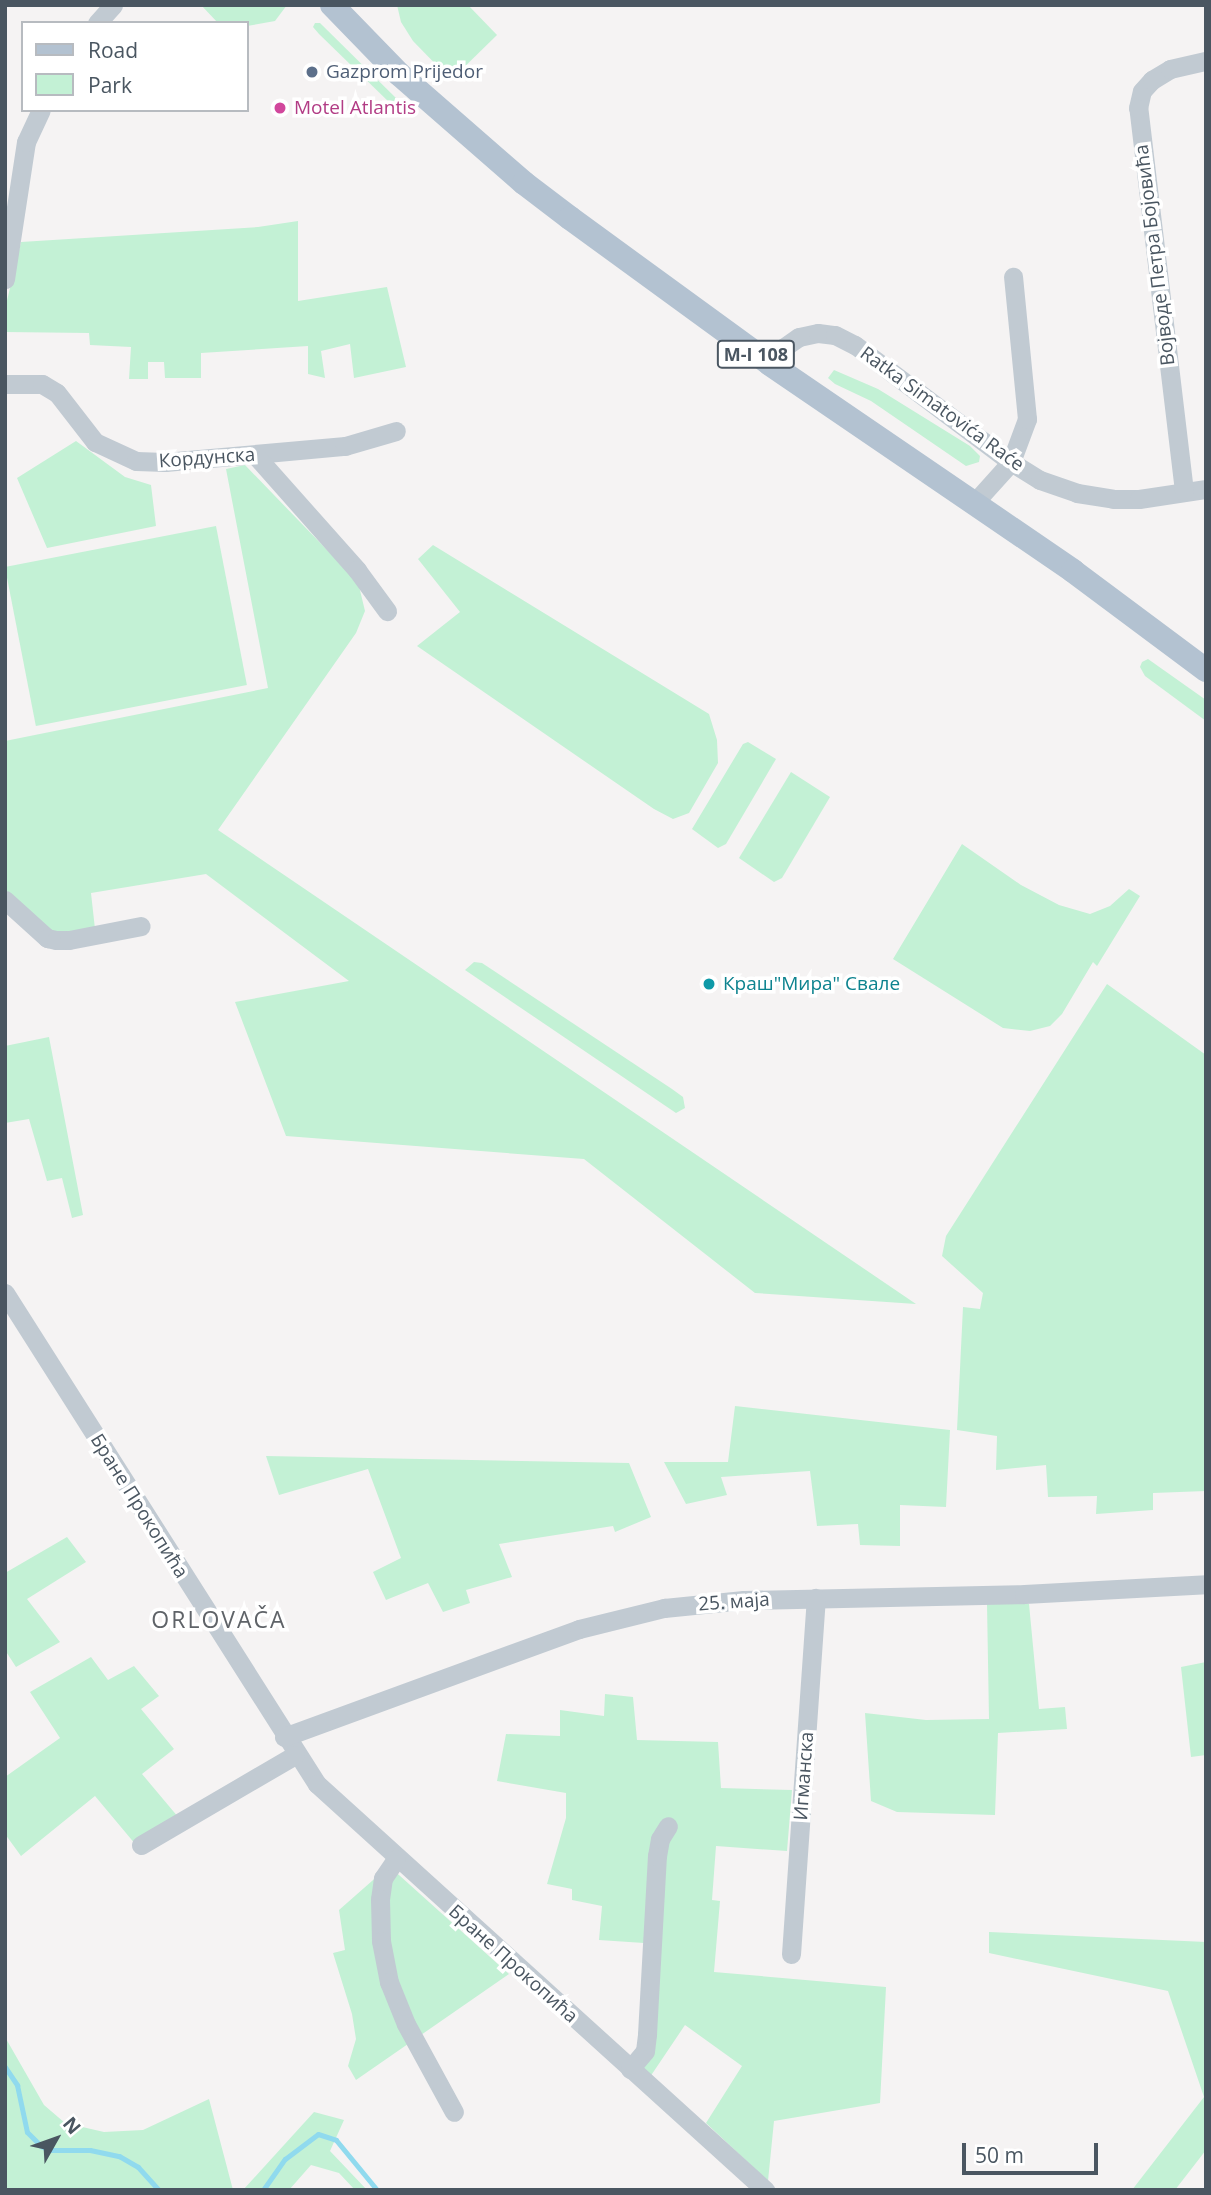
<!DOCTYPE html>
<meta charset="utf-8">
<style>
body{margin:0}
#map{position:relative;width:1211px;height:2195px;overflow:hidden;background:#f5f3f3;font-family:"Open Sans",sans-serif}
div>[style]{position:absolute}
.green>*{inset:0;background:#c3f1d5;transform-origin:0 0}
.stream>*{height:5px;margin:-2.5px;padding:0 2.5px;transform-origin:2.5px;border-radius:2.5px;background:#90daee}
.minor>*{height:19px;margin:-9.5px;padding:0 9.5px;transform-origin:9.5px;border-radius:9.5px;background:#c1cad2}
.major>*{height:24px;margin:-12px;padding:0 12px;transform-origin:12px;border-radius:12px;background:#b3c2d1}
.dots>*{width:19px;height:19px;translate:-50% -50%;box-sizing:border-box;border:4px solid #fff;border-radius:50%}
span{translate:-50% -50%;white-space:nowrap;text-align:center;line-height:1.15;-webkit-text-stroke:7px #fff;paint-order:stroke}
.shield-label span{padding:2px 5px;background:#fff;border:2px solid;border-radius:5px;-webkit-text-stroke-width:0}
.shield-label{font-size:18px;color:#4a5661;font-weight:700}
.service-label{font-size:19px;color:#4e5e75}
.left{translate:0 -50%;text-align:left}
.hotel-label{font-size:19px;color:#b23c85}
.street-label{font-size:19px;color:#4a5661}
.culture-label{font-size:19px;color:#0d838f}
.quarter-label{font-size:23px;color:#5f6368;letter-spacing:2px}
.frame{position:absolute;inset:0;border:7px solid #4a5661;pointer-events:none}
.legend{position:absolute;left:21px;top:21px;width:228px;height:91px;box-sizing:border-box;background:#fff;border:2px solid #b7bbc0;margin:0;padding:9px 12px;list-style:none;font-size:21px;color:#4a5661}
.legend li{display:flex;align-items:center;gap:14px;height:35px}
.legend b{width:35px;border:2px solid #b7bbc0}
.north{position:absolute;left:21px;top:2104px;width:70px;height:70px;-webkit-text-stroke:5px #fff;paint-order:stroke;rotate:50deg;font-size:19px;font-weight:700;line-height:28px;text-align:center;color:#4a5661}
.north::after{content:'';display:block;margin:auto;width:24px;height:32px;background:#4a5661;clip-path:polygon(50% 0,100% 100%,50% 72%,0 100%)}
.scale{position:absolute;left:962px;top:2143px;width:136px;height:32px;box-sizing:border-box;border:4px solid #4a5661;border-top:0;padding-left:9px;font-size:21px;line-height:24px;white-space:nowrap;color:#4a5661;-webkit-text-stroke:5px #fff;paint-order:stroke}
</style>
<div id="map">
<div class="green">
<i style="clip-path:polygon(201px 5px,287px 5px,275px 21px,247px 26px,247px 23px,218px 23px)"></i>
<i style="clip-path:polygon(397px 5px,468px 5px,497px 35px,451px 80px,413px 41px,401px 22px)"></i>
<i style="clip-path:polygon(315px 23px,320px 23px,399px 101px,400px 107px,392px 105px,319px 34px,313px 27px)"></i>
<i style="clip-path:polygon(298px 221px,298px 301px,387px 287px,406px 367px,354px 378px,350px 344px,321px 351px,325px 378px,308px 374px,308px 346px,201px 353px,201px 378px,165px 378px,164px 362px,148px 362px,148px 379px,129px 379px,131px 347px,90px 345px,89px 333px,5px 332px,5px 309px,21px 242px,258px 227px)"></i>
<i style="clip-path:polygon(834px 370px,878px 389px,970px 446px,980px 456px,979px 462px,966px 466px,871px 401px,835px 384px,828px 378px)"></i>
<i style="clip-path:polygon(76px 441px,125px 477px,151px 485px,156px 526px,47px 548px,17px 478px)"></i>
<i style="clip-path:polygon(245px 465px,358px 582px,365px 611px,356px 633px,218px 830px,916px 1304px,755px 1293px,584px 1159px,286px 1136px,235px 1002px,349px 981px,206px 874px,91px 893px,95px 929px,54px 933px,15px 901px,5px 889px,5px 741px,268px 688px,226px 469px)"></i>
<i style="left:216px;top:526px;width:162px;height:215px;rotate:79deg"></i>
<i style="clip-path:polygon(433px 545px,709px 714px,717px 740px,718px 763px,689px 813px,673px 819px,654px 809px,417px 646px,460px 612px,418px 559px)"></i>
<i style="clip-path:polygon(1148px 659px,1206px 700px,1206px 721px,1145px 676px,1140px 667px,1142px 662px)"></i>
<i style="clip-path:polygon(748px 742px,776px 759px,726px 844px,718px 848px,692px 829px,743px 744px)"></i>
<i style="clip-path:polygon(791px 772px,830px 797px,782px 878px,774px 882px,739px 858px)"></i>
<i style="clip-path:polygon(962px 844px,1021px 885px,1059px 905px,1090px 914px,1110px 906px,1129px 889px,1140px 896px,1097px 966px,1093px 962px,1062px 1014px,1050px 1026px,1030px 1031px,1003px 1028px,893px 959px)"></i>
<i style="clip-path:polygon(474px 962px,482px 963px,672px 1089px,683px 1097px,685px 1108px,676px 1113px,465px 970px)"></i>
<i style="clip-path:polygon(1107px 984px,1206px 1055px,1206px 1491px,1153px 1493px,1153px 1510px,1096px 1514px,1097px 1496px,1048px 1497px,1046px 1465px,996px 1470px,997px 1436px,957px 1430px,963px 1307px,980px 1309px,983px 1293px,942px 1256px,946px 1236px)"></i>
<i style="clip-path:polygon(49px 1037px,83px 1215px,72px 1218px,62px 1178px,47px 1181px,29px 1119px,5px 1123px,5px 1046px)"></i>
<i style="clip-path:polygon(735px 1406px,950px 1430px,946px 1507px,900px 1505px,900px 1546px,860px 1545px,858px 1524px,817px 1526px,810px 1471px,721px 1477px,727px 1495px,686px 1504px,664px 1462px,728px 1462px)"></i>
<i style="clip-path:polygon(266px 1456px,629px 1463px,651px 1517px,615px 1532px,613px 1526px,499px 1544px,512px 1577px,466px 1590px,470px 1603px,443px 1612px,428px 1583px,386px 1600px,373px 1572px,401px 1558px,368px 1469px,279px 1495px)"></i>
<i style="clip-path:polygon(67px 1537px,86px 1562px,27px 1599px,60px 1642px,16px 1667px,5px 1650px,5px 1573px)"></i>
<i style="clip-path:polygon(987px 1604px,1029px 1604px,1039px 1709px,1065px 1707px,1067px 1729px,998px 1733px,995px 1815px,897px 1812px,871px 1801px,865px 1713px,926px 1720px,989px 1719px)"></i>
<i style="clip-path:polygon(91px 1657px,108px 1680px,134px 1666px,159px 1696px,141px 1709px,174px 1749px,142px 1774px,184px 1824px,136px 1845px,95px 1796px,21px 1856px,5px 1834px,5px 1777px,60px 1738px,30px 1692px)"></i>
<i style="clip-path:polygon(1206px 1662px,1206px 1755px,1191px 1757px,1181px 1667px)"></i>
<i style="clip-path:polygon(605px 1694px,633px 1697px,637px 1740px,718px 1742px,721px 1788px,792px 1790px,787px 1851px,716px 1846px,712px 1900px,720px 1901px,714px 1972px,886px 1987px,880px 2103px,774px 2121px,768px 2181px,706px 2123px,742px 2066px,685px 2025px,650px 2077px,632px 2060px,638px 2050px,644px 1943px,599px 1940px,602px 1906px,572px 1900px,572px 1889px,547px 1884px,566px 1818px,566px 1793px,497px 1781px,506px 1734px,560px 1736px,560px 1710px,604px 1716px)"></i>
<i style="clip-path:polygon(389px 1866px,509px 1974px,356px 2080px,348px 2066px,356px 2039px,352px 2014px,333px 1953px,345px 1950px,339px 1910px)"></i>
<i style="clip-path:polygon(989px 1932px,1206px 1942px,1206px 2150px,1175px 2190px,1132px 2190px,1204px 2097px,1168px 1991px,989px 1953px)"></i>
<i style="clip-path:polygon(5px 2037px,44px 2105px,65px 2123px,104px 2132px,143px 2130px,209px 2099px,233px 2190px,5px 2190px)"></i>
<i style="clip-path:polygon(314px 2112px,344px 2120px,330px 2151px,367px 2190px,355px 2190px,339px 2173px,311px 2165px,289px 2190px,243px 2190px)"></i>
</div>
<div class="stream">
<i style="left:5px;top:2067px;width:22px;rotate:56deg"></i>
<i style="left:17px;top:2085px;width:48px;rotate:78deg"></i>
<i style="left:27px;top:2132px;width:20px;rotate:45deg"></i>
<i style="left:41px;top:2146px;width:9px;rotate:27deg"></i>
<i style="left:49px;top:2150px;width:41px"></i>
<i style="left:90px;top:2150px;width:30px;rotate:12deg"></i>
<i style="left:119px;top:2156px;width:22px;rotate:30deg"></i>
<i style="left:138px;top:2167px;width:31px;rotate:48deg"></i>
<i style="left:263px;top:2190px;width:38px;rotate:-55deg"></i>
<i style="left:285px;top:2159px;width:41px;rotate:-37.1deg"></i>
<i style="left:318px;top:2134px;width:19px;rotate:18deg"></i>
<i style="left:336px;top:2140px;width:65px;rotate:50.6deg"></i>
</div>
<div class="minor">
<i style="left:97px;top:23px;width:24px;rotate:-48deg"></i>
<i style="left:5px;top:279px;width:139px;rotate:-81.3deg"></i>
<i style="left:26px;top:142px;width:35px;rotate:-65deg"></i>
<i style="left:770px;top:364px;width:21px;rotate:-51deg"></i>
<i style="left:783px;top:348px;width:19px;rotate:-35deg"></i>
<i style="left:799px;top:337px;width:19px;rotate:-12deg"></i>
<i style="left:818px;top:333px;width:17px;rotate:7deg"></i>
<i style="left:835px;top:335px;width:22px;rotate:27deg"></i>
<i style="left:855px;top:345px;width:195px;rotate:36.9deg"></i>
<i style="left:1011px;top:462px;width:34px;rotate:32deg"></i>
<i style="left:1040px;top:480px;width:39px;rotate:19deg"></i>
<i style="left:1077px;top:493px;width:36px;rotate:9deg"></i>
<i style="left:1113px;top:499px;width:26px"></i>
<i style="left:1139px;top:499px;width:68px;rotate:-8.5deg"></i>
<i style="left:5px;top:384px;width:37px"></i>
<i style="left:42px;top:384px;width:17px;rotate:31deg"></i>
<i style="left:57px;top:393px;width:62px;rotate:52.2deg"></i>
<i style="left:95px;top:442px;width:45px;rotate:24.9deg"></i>
<i style="left:136px;top:461px;width:29px;rotate:2deg"></i>
<i style="left:165px;top:462px;width:181px;rotate:-5.1deg"></i>
<i style="left:345px;top:446px;width:53px;rotate:-16.4deg"></i>
<i style="left:255px;top:455px;width:154px;rotate:48.4deg"></i>
<i style="left:357px;top:570px;width:51px;rotate:53.8deg"></i>
<i style="left:1184px;top:491px;width:386px;rotate:-96.8deg"></i>
<i style="left:1138px;top:108px;width:17px;rotate:-77deg"></i>
<i style="left:1142px;top:91px;width:15px;rotate:-48deg"></i>
<i style="left:1152px;top:80px;width:21px;rotate:-31deg"></i>
<i style="left:1170px;top:69px;width:37px;rotate:-13deg"></i>
<i style="left:975px;top:502px;width:54px;rotate:-48deg"></i>
<i style="left:1011px;top:462px;width:46px;rotate:-69.6deg"></i>
<i style="left:1027px;top:419px;width:143px;rotate:-95.6deg"></i>
<i style="left:5px;top:900px;width:57px;rotate:42.1deg"></i>
<i style="left:47px;top:938px;width:9px;rotate:13deg"></i>
<i style="left:56px;top:940px;width:13px"></i>
<i style="left:69px;top:940px;width:73px;rotate:-11deg"></i>
<i style="left:5px;top:1293px;width:582px;rotate:57.57deg"></i>
<i style="left:317px;top:1784px;width:605px;rotate:42.18deg"></i>
<i style="left:284px;top:1737px;width:314px;rotate:-20.1deg"></i>
<i style="left:579px;top:1629px;width:88px;rotate:-13.9deg"></i>
<i style="left:664px;top:1608px;width:80px;rotate:-5.7deg"></i>
<i style="left:744px;top:1600px;width:280px;rotate:-1.2deg"></i>
<i style="left:1024px;top:1594px;width:182px;rotate:-3.1deg"></i>
<i style="left:141px;top:1845px;width:178px;rotate:-30.3deg"></i>
<i style="left:396px;top:1859px;width:23px;rotate:124deg"></i>
<i style="left:383px;top:1878px;width:21px;rotate:98deg"></i>
<i style="left:380px;top:1899px;width:42px;rotate:88.6deg"></i>
<i style="left:381px;top:1941px;width:42px;rotate:79deg"></i>
<i style="left:389px;top:1982px;width:45px;rotate:68deg"></i>
<i style="left:406px;top:2024px;width:100px;rotate:61.4deg"></i>
<i style="left:791px;top:1954px;width:357px;rotate:-86deg"></i>
<i style="left:630px;top:2069px;width:23px;rotate:-50deg"></i>
<i style="left:645px;top:2051px;width:17px;rotate:-83deg"></i>
<i style="left:647px;top:2034px;width:178px;rotate:-86.8deg"></i>
<i style="left:657px;top:1856px;width:17px;rotate:-80deg"></i>
<i style="left:660px;top:1839px;width:15px;rotate:-58deg"></i>
</div>
<div class="major">
<i style="left:332px;top:5px;width:96px;rotate:45.8deg"></i>
<i style="left:399px;top:74px;width:166px;rotate:41.1deg"></i>
<i style="left:524px;top:183px;width:58px;rotate:37.3deg"></i>
<i style="left:570px;top:218px;width:248px;rotate:36.1deg"></i>
<i style="left:770px;top:364px;width:367px;rotate:34.3deg"></i>
<i style="left:1073px;top:571px;width:166px;rotate:36.7deg"></i>
</div>
<div class="dots">
<i style="left:312px;top:72px;background:#5c6f8a"></i>
<i style="left:280px;top:108px;background:#d1479c"></i>
<i style="left:709px;top:984px;background:#0f9aa8"></i>
</div>
<div class="shield-label">
<span style="left:756px;top:354px">M-I 108</span>
</div>
<div class="service-label">
<span class="left" style="left:326px;top:72px">Gazprom Prijedor</span>
</div>
<div class="hotel-label">
<span class="left" style="left:294px;top:108px">Motel Atlantis</span>
</div>
<div class="street-label">
<span style="left:1155px;top:255px;rotate:-97deg">Војводе Петра Бојовића</span>
<span style="left:942px;top:409px;rotate:36deg">Ratka Simatovića Raće</span>
<span style="left:207px;top:458px;rotate:-4deg">Кордунска</span>
<span style="left:139px;top:1506px;rotate:58deg">Бране Прокопића</span>
<span style="left:734px;top:1602px;rotate:-4deg">25. маја</span>
<span style="left:804px;top:1776px;rotate:-86deg">Игманска</span>
<span style="left:513px;top:1964px;rotate:42deg">Бране Прокопића</span>
</div>
<div class="culture-label">
<span class="left" style="left:723px;top:984px">Краш"Мира" Свале</span>
</div>
<div class="quarter-label">
<span style="left:219px;top:1619px">ORLOVAČA</span>
</div>
<div class="frame"></div>
<ul class="legend">
<li><b style="height:9px;background:#b3c2d1"></b>Road</li>
<li><b style="height:19px;background:#c3f1d5"></b>Park</li>
</ul>
<div class="north">N</div>
<div class="scale">50 m</div>
</div>
